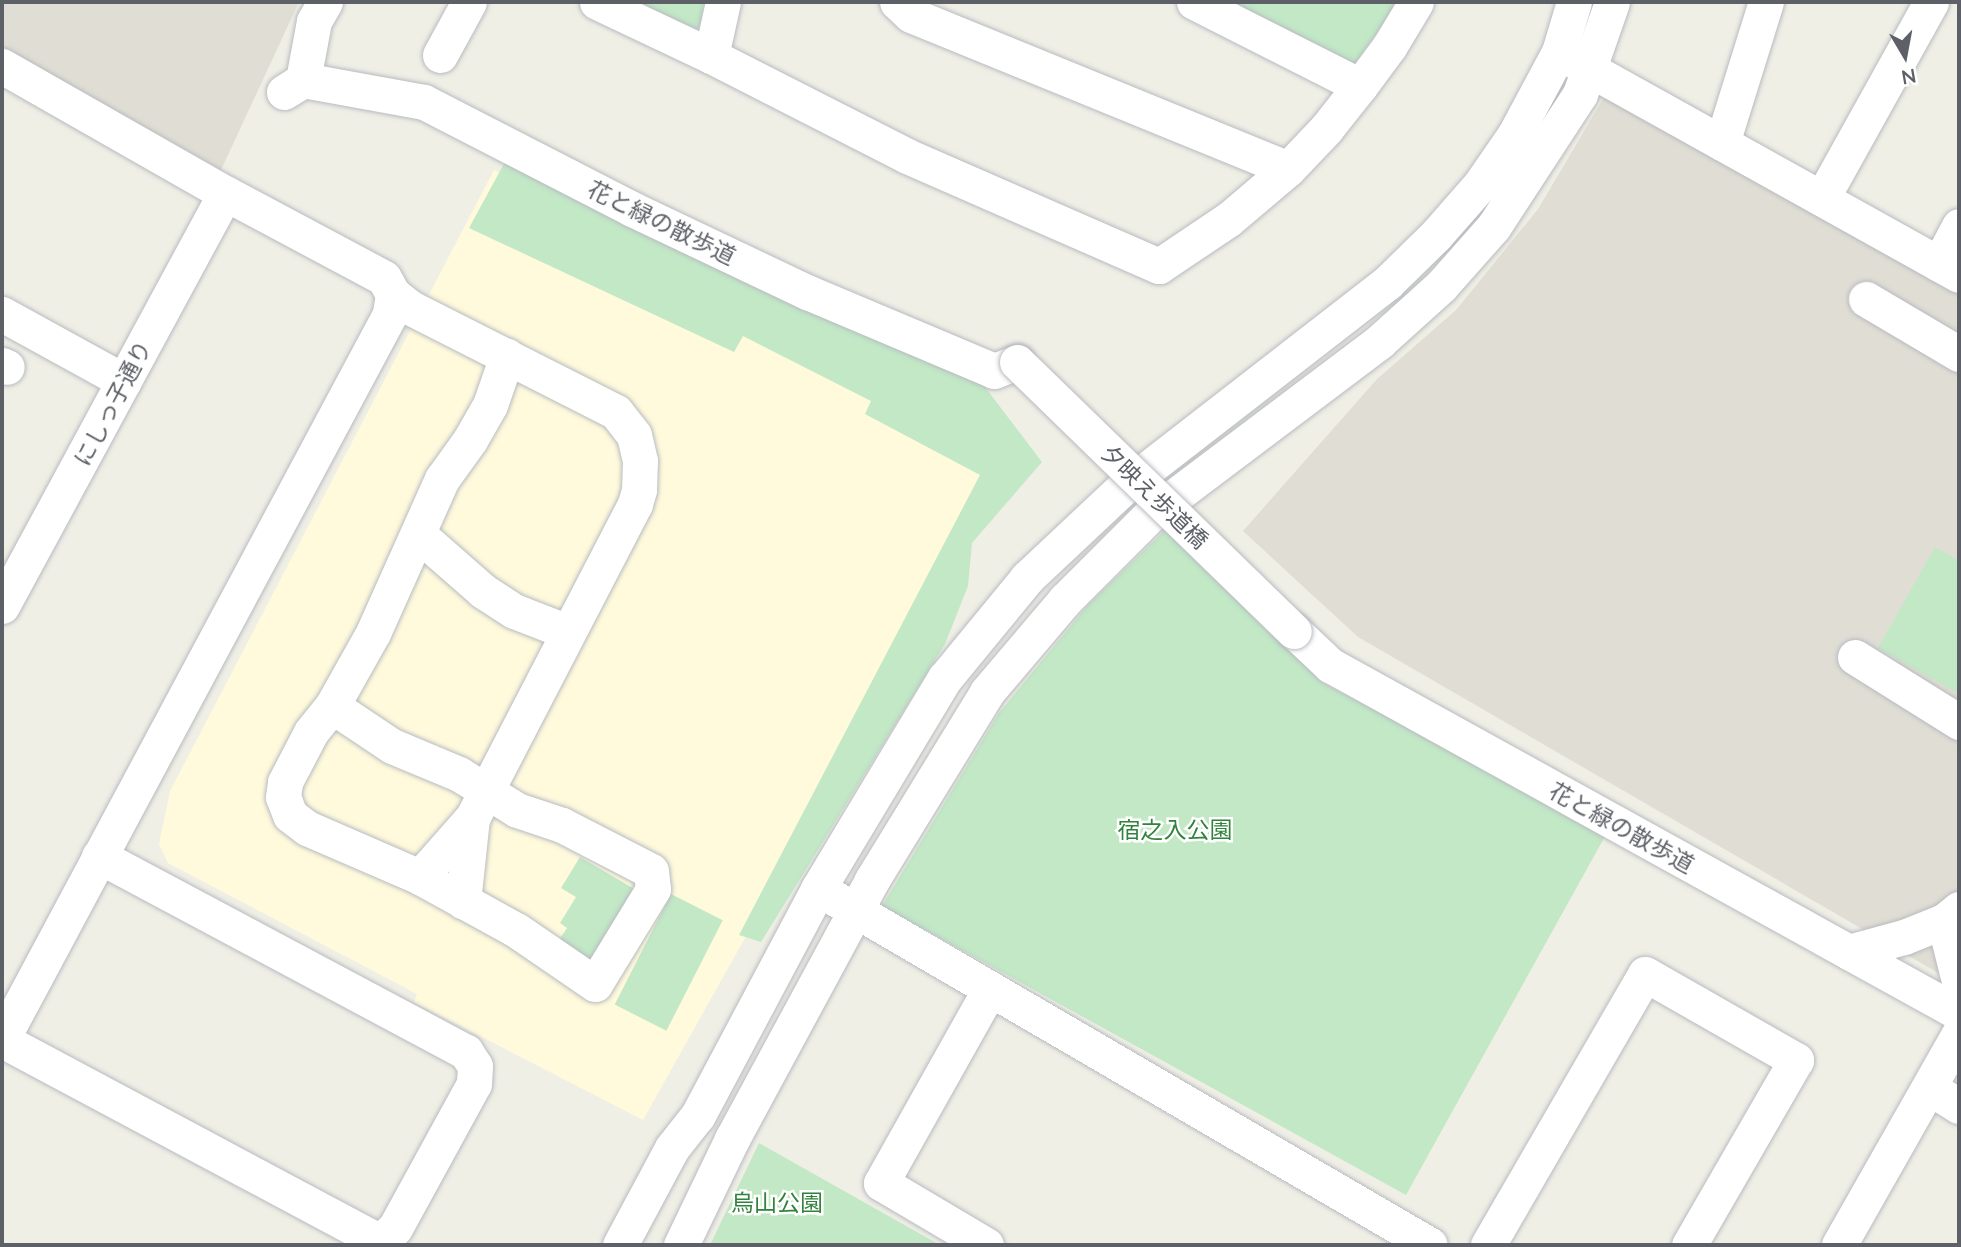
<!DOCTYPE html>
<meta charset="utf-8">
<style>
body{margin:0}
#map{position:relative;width:1961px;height:1247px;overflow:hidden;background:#f0efe6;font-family:Lato,"Noto Sans JP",sans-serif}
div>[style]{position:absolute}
.commercial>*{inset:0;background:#fffadc}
.education>*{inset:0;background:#e0ded4}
.green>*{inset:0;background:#c2e8c6;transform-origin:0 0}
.roads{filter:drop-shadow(0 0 2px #b8bbc0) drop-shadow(0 0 2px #b8bbc0)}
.minor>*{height:35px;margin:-17.5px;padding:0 17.5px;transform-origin:17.5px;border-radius:17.5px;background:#fff}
.bridges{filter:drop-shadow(0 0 2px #b8bbc0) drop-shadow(0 0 2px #b8bbc0)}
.minor-bridge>*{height:35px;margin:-17.5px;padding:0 17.5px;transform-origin:17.5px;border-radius:17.5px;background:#fff}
span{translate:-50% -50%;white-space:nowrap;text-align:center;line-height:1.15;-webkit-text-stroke:5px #fff;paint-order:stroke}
.street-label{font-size:23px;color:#5d6167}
.park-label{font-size:23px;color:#31823d}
.frame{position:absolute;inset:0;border:4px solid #5d6167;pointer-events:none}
.north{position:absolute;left:1870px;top:21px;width:70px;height:70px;-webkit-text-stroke:5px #fff;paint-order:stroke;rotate:170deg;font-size:19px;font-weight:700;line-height:28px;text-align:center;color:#5d6167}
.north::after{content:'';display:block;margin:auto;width:24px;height:32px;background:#5d6167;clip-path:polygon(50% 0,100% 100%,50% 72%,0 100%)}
</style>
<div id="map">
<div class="commercial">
<i style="clip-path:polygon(494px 170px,754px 302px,977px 399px,988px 504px,643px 1120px,414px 1002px,417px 994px,168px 863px,159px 844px,170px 791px)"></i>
</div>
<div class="education">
<i style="clip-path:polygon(2px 2px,299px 2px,221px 170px,2px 47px)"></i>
<i style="clip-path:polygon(1606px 94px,1959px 288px,1959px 985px,1358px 637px,1243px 531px,1377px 379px,1456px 310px,1538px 209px)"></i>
</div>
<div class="green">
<i style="clip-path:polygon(620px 2px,704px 2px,700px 27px,686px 36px)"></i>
<i style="clip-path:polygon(1231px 2px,1399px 2px,1354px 65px)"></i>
<i style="clip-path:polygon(506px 160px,791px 304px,982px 383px,1042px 462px,972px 543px,968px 586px,945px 644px,761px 942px,739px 935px,980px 475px,865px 414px,871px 401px,743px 336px,734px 352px,469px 228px)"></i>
<i style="clip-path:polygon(1168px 527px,1323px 683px,1608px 831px,1406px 1195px,882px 906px,999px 713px,1088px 605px)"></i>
<i style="clip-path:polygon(1935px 547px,1959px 561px,1959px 694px,1878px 648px)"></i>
<i style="clip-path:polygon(580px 857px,641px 893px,593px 968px,555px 946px,567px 928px,560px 923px,576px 897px,561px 888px)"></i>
<i style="left:671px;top:894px;width:58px;height:124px;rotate:27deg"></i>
<i style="clip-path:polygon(759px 1143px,940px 1245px,710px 1245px)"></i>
</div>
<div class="roads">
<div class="minor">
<i style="left:597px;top:2px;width:126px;rotate:25.3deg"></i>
<i style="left:711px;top:56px;width:220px;rotate:27deg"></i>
<i style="left:907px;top:156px;width:275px;rotate:23.6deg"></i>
<i style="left:1159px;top:266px;width:84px;rotate:-33.9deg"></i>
<i style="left:1229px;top:219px;width:77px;rotate:-40.3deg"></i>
<i style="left:897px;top:2px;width:19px;rotate:43deg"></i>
<i style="left:911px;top:15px;width:407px;rotate:22.2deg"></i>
<i style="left:1288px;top:169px;width:55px;rotate:-46.5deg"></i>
<i style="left:1326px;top:129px;width:55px;rotate:-51.7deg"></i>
<i style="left:1360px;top:86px;width:49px;rotate:-53.4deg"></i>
<i style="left:1389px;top:47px;width:52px;rotate:-59deg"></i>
<i style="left:1194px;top:2px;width:186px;rotate:26.8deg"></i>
<i style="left:440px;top:55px;width:60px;rotate:-61.3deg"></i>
<i style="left:711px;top:56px;width:55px;rotate:-77.5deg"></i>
<i style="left:1571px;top:59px;width:444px;rotate:29.1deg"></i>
<i style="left:2px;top:66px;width:257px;rotate:29.7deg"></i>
<i style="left:225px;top:193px;width:180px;rotate:28.1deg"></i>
<i style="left:384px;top:278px;width:18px;rotate:61deg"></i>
<i style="left:393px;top:294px;width:20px;rotate:99deg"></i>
<i style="left:390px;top:314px;width:822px;rotate:118.15deg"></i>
<i style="left:303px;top:80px;width:123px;rotate:10.3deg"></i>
<i style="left:424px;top:102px;width:234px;rotate:27.2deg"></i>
<i style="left:632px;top:209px;width:194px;rotate:25.4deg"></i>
<i style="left:807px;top:292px;width:203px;rotate:22.9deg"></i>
<i style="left:994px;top:371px;width:25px;rotate:-21deg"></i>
<i style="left:284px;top:92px;width:22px;rotate:-32deg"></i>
<i style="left:303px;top:80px;width:60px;rotate:-79.4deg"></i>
<i style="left:314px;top:21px;width:22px;rotate:-60deg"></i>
<i style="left:1722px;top:143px;width:148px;rotate:-72.7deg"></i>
<i style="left:1822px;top:198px;width:224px;rotate:-60.9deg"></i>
<i style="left:1939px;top:264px;width:43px;rotate:-62.2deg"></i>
<i style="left:393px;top:294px;width:21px;rotate:39deg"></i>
<i style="left:409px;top:307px;width:232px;rotate:26.9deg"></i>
<i style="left:616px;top:412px;width:29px;rotate:52deg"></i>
<i style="left:634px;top:435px;width:27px;rotate:77deg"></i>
<i style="left:640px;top:461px;width:29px;rotate:92deg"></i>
<i style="left:639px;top:490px;width:15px;rotate:106deg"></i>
<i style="left:635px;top:504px;width:354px;rotate:117.4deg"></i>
<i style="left:472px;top:818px;width:84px;rotate:96.1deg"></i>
<i style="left:1866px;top:299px;width:108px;rotate:30.6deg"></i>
<i style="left:2px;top:314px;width:139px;rotate:28.8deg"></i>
<i style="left:2px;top:365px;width:5px;rotate:22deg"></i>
<i style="left:418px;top:534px;width:86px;rotate:41.2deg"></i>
<i style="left:483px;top:591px;width:37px;rotate:33deg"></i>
<i style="left:514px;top:611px;width:58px;rotate:21.3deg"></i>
<i style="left:2px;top:606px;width:463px;rotate:-61.6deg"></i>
<i style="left:1294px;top:631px;width:50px;rotate:43.4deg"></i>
<i style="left:1330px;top:665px;width:719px;rotate:28.95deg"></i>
<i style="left:1855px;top:657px;width:123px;rotate:32deg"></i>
<i style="left:332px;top:706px;width:72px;rotate:33.7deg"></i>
<i style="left:392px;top:746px;width:73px;rotate:22.7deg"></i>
<i style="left:459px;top:774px;width:68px;rotate:31.8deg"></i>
<i style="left:517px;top:810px;width:47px;rotate:18.4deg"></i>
<i style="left:562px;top:825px;width:100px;rotate:27.3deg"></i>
<i style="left:651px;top:871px;width:18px;rotate:84deg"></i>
<i style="left:653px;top:889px;width:111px;rotate:121.4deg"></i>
<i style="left:595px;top:984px;width:96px;rotate:-145.6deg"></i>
<i style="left:516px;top:930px;width:110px;rotate:-151.1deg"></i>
<i style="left:420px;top:877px;width:123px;rotate:-156.6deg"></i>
<i style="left:307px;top:828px;width:21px;rotate:-143deg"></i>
<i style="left:290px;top:815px;width:19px;rotate:-111deg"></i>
<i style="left:283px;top:797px;width:15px;rotate:-82deg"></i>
<i style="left:285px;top:782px;width:56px;rotate:-62.5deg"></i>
<i style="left:311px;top:732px;width:33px;rotate:-51deg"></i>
<i style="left:332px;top:706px;width:84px;rotate:-60.7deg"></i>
<i style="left:373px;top:633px;width:169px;rotate:-65.9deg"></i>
<i style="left:442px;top:479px;width:48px;rotate:-54.3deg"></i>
<i style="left:470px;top:440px;width:40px;rotate:-60.3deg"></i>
<i style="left:490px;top:405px;width:52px;rotate:-70.9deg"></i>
<i style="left:420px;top:877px;width:79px;rotate:-48.6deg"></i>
<i style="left:836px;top:899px;width:687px;rotate:30.22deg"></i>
<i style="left:1944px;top:921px;width:62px;rotate:76deg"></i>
<i style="left:1849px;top:952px;width:57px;rotate:-15.3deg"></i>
<i style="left:1904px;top:937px;width:43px;rotate:-21.8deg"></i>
<i style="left:1944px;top:921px;width:19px;rotate:-39deg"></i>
<i style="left:2px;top:1040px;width:422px;rotate:28.1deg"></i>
<i style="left:374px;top:1239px;width:9px"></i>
<i style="left:383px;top:1239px;width:16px;rotate:-43deg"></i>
<i style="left:395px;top:1228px;width:164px;rotate:-61.3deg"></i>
<i style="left:474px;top:1084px;width:18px;rotate:-87deg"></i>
<i style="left:475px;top:1066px;width:17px;rotate:-123deg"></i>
<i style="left:466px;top:1052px;width:416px;rotate:-151.9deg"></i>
<i style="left:1930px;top:1088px;width:34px;rotate:32deg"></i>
<i style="left:620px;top:1245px;width:110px;rotate:-61.8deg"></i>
<i style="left:672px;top:1148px;width:42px;rotate:-51.8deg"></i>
<i style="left:698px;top:1115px;width:256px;rotate:-62deg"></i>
<i style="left:818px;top:889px;width:246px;rotate:-59deg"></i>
<i style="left:945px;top:678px;width:129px;rotate:-50.6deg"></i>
<i style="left:1027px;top:578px;width:133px;rotate:-43.2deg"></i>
<i style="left:1124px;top:487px;width:333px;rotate:-37.8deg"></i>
<i style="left:1387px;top:283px;width:69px;rotate:-44.4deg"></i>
<i style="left:1436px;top:235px;width:67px;rotate:-48.7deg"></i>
<i style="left:1480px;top:185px;width:62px;rotate:-55.5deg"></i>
<i style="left:1515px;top:134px;width:93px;rotate:-61.8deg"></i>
<i style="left:1559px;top:52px;width:52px;rotate:-73.3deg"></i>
<i style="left:681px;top:1245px;width:118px;rotate:-64.3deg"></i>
<i style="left:732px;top:1139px;width:294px;rotate:-61.6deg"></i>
<i style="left:872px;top:880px;width:220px;rotate:-58.5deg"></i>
<i style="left:987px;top:692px;width:121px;rotate:-49.7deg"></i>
<i style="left:1065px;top:600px;width:122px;rotate:-45deg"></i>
<i style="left:1151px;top:514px;width:286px;rotate:-37deg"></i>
<i style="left:1379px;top:342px;width:84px;rotate:-42.1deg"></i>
<i style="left:1441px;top:286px;width:80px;rotate:-48.5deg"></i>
<i style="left:1494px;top:226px;width:158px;rotate:-56.9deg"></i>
<i style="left:1580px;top:94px;width:97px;rotate:-70.8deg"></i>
<i style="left:986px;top:1245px;width:122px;rotate:-149.4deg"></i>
<i style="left:881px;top:1183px;width:223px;rotate:-60.7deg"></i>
<i style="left:1488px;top:1245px;width:313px;rotate:-59.9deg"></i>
<i style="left:1645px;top:974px;width:174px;rotate:29.7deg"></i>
<i style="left:1796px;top:1060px;width:214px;rotate:120deg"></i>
<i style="left:1839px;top:1245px;width:243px;rotate:-60.4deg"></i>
</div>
</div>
<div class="bridges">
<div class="minor-bridge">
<i style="left:1017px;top:362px;width:386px;rotate:44.2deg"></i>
</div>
</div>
<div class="street-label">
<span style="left:662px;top:222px;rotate:26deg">花と緑の散歩道</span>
<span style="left:112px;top:403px;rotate:-62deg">にしっ子通り</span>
<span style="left:1155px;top:496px;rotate:44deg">夕映え歩道橋</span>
<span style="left:1622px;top:827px;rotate:29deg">花と緑の散歩道</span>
</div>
<div class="park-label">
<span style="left:1175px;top:829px">宿之入公園</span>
<span style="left:777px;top:1202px">烏山公園</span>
</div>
<div class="frame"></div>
<div class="north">N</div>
</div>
